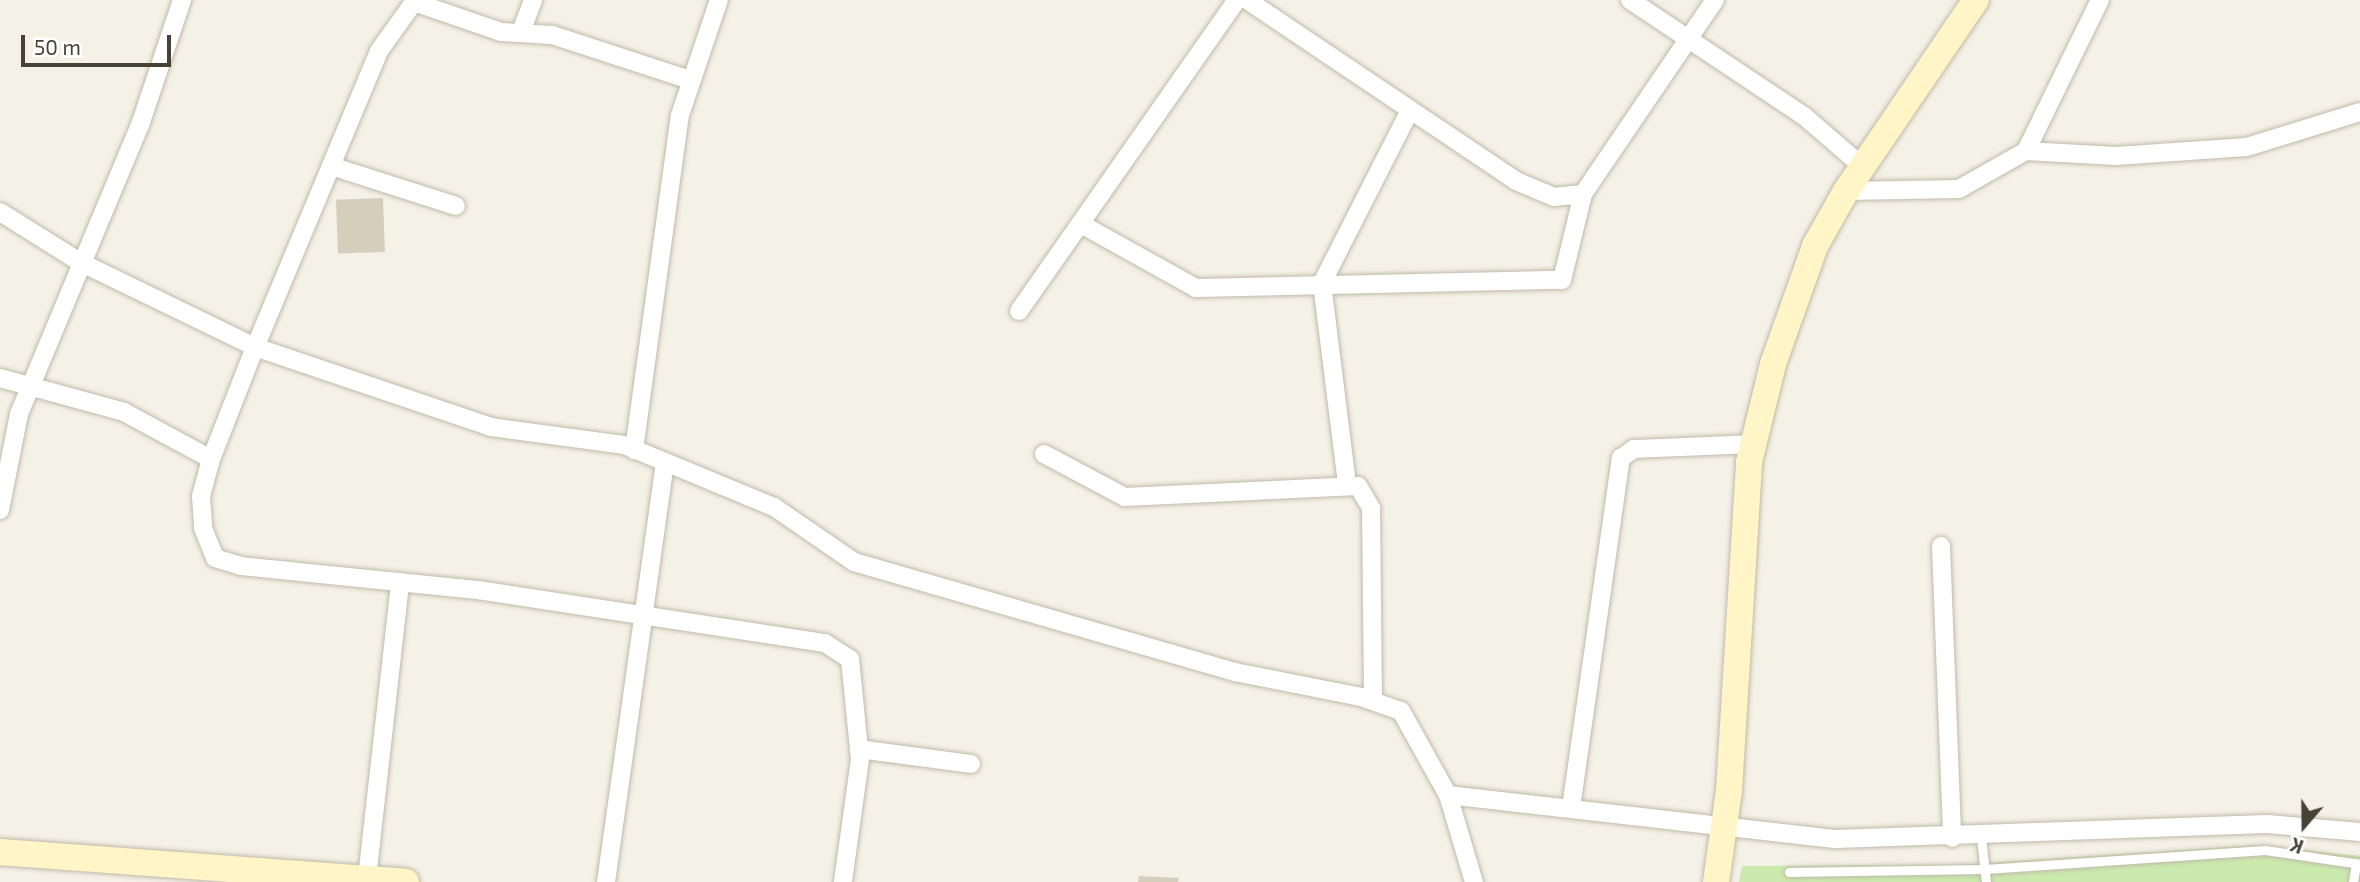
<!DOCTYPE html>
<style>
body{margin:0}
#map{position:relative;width:2360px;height:882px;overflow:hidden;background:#f4f1e7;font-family:"Exo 2",sans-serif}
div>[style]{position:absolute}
.green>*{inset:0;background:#cbeaae}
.building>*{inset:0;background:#d6cebc;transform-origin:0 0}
.roads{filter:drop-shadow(0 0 2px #c0baa9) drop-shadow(0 0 2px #c0baa9)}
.lane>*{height:9px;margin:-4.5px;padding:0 4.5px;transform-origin:4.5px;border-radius:4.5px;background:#fff}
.street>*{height:18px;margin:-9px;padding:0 9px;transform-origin:9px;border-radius:9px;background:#fff}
.secondary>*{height:26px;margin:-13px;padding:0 13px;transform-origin:13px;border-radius:13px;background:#fff5c6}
span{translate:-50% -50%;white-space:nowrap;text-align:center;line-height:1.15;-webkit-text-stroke:6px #fff;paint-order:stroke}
.north{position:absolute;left:2269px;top:791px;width:70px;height:70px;-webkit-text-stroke:5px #fff;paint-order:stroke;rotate:200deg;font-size:19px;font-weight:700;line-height:28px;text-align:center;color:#484236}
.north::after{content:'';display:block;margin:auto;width:24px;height:32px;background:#484236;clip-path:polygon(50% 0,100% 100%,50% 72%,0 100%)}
.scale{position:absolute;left:21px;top:35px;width:150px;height:32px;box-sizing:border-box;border:4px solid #484236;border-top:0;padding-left:9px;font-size:21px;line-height:24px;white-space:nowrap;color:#484236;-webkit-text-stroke:5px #fff;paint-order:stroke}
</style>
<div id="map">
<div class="green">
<i style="clip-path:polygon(2259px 845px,2360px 856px,2360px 882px,1739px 882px,1742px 866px,1956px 865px)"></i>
</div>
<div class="building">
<i style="left:383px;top:198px;width:54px;height:47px;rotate:88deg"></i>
<i style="clip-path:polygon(1139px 876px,1179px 878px,1178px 882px,1138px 882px)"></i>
</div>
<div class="roads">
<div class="lane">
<i style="left:1981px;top:837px;width:45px;rotate:83.7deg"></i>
<i style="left:1789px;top:872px;width:196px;rotate:-0.9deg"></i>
<i style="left:1985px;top:869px;width:281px;rotate:-3.9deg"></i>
<i style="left:2265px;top:850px;width:96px;rotate:8.4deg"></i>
<i style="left:2353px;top:882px;width:19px;rotate:-81deg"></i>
</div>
<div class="street">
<i style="left:1247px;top:0;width:324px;rotate:33.9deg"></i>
<i style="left:1516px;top:181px;width:41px;rotate:22.8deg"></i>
<i style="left:1554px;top:197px;width:29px;rotate:-6deg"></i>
<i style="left:1630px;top:0;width:209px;rotate:33.7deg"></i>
<i style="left:1804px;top:116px;width:78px;rotate:40.8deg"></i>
<i style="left:522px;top:29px;width:31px;rotate:-69deg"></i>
<i style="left:687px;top:79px;width:142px;rotate:-161.9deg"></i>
<i style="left:552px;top:35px;width:51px;rotate:-176.6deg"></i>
<i style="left:501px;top:32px;width:92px;rotate:-161deg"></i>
<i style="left:414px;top:2px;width:60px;rotate:125.5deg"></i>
<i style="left:379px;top:51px;width:321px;rotate:112.7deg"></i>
<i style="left:255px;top:347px;width:120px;rotate:111.4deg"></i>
<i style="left:211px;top:459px;width:38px;rotate:105deg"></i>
<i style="left:201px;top:496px;width:32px;rotate:86deg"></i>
<i style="left:203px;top:528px;width:32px;rotate:68deg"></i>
<i style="left:215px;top:558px;width:27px;rotate:17deg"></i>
<i style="left:241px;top:566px;width:238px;rotate:5.8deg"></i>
<i style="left:478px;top:590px;width:351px;rotate:8.7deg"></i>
<i style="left:825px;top:643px;width:30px;rotate:33deg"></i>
<i style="left:850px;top:659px;width:100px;rotate:84.3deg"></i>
<i style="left:860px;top:759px;width:124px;rotate:97.9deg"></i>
<i style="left:2026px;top:151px;width:168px;rotate:-63.9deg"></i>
<i style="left:331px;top:166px;width:131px;rotate:17.7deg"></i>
<i style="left:1846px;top:191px;width:113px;rotate:-1deg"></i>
<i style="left:1959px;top:189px;width:77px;rotate:-29.6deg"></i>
<i style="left:2026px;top:151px;width:90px;rotate:3.2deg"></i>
<i style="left:2116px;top:156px;width:131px;rotate:-3.9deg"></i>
<i style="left:2247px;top:147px;width:118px;rotate:-17.2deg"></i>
<i style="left:0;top:212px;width:92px;rotate:32.1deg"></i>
<i style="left:78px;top:261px;width:197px;rotate:25.9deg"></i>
<i style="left:255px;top:347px;width:249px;rotate:18.7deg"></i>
<i style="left:491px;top:427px;width:134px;rotate:7.7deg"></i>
<i style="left:624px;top:445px;width:162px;rotate:22.5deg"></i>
<i style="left:774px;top:507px;width:97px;rotate:34.5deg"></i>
<i style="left:854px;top:562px;width:397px;rotate:16.1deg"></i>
<i style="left:1235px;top:672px;width:128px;rotate:11.2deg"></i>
<i style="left:1361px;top:697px;width:42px;rotate:19.3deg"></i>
<i style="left:1401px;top:711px;width:96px;rotate:60.8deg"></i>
<i style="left:1448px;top:795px;width:91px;rotate:73.4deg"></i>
<i style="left:1081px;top:224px;width:132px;rotate:29.1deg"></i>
<i style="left:1196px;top:288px;width:366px;rotate:-1.3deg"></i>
<i style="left:1562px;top:280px;width:89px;rotate:-76.3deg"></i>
<i style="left:1583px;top:194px;width:235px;rotate:-55.8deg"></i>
<i style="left:1019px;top:311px;width:380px;rotate:-55deg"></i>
<i style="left:0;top:378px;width:129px;rotate:15.3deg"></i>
<i style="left:124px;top:412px;width:99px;rotate:28.4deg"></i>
<i style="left:634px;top:450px;width:338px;rotate:-82.2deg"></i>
<i style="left:680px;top:115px;width:121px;rotate:-71.3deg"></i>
<i style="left:1044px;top:454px;width:92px;rotate:28deg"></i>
<i style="left:1125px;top:497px;width:233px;rotate:-2.7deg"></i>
<i style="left:1358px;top:486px;width:26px;rotate:59deg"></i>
<i style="left:1371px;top:508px;width:193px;rotate:89.4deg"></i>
<i style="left:1347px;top:484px;width:203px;rotate:-97.1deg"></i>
<i style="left:1322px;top:283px;width:194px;rotate:-63deg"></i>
<i style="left:0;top:510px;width:98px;rotate:-78.8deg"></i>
<i style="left:19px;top:414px;width:316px;rotate:-67.3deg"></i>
<i style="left:141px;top:122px;width:129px;rotate:-71.4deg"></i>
<i style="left:1941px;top:546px;width:292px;rotate:87.8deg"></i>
<i style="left:859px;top:749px;width:113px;rotate:7.6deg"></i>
<i style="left:1448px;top:795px;width:389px;rotate:6.5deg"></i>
<i style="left:1835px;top:839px;width:432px;rotate:-2deg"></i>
<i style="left:2267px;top:824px;width:93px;rotate:4.9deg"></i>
<i style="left:1571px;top:808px;width:354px;rotate:-81.9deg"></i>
<i style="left:1621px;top:458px;width:16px;rotate:-35deg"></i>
<i style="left:1634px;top:449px;width:119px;rotate:-2.4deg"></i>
<i style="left:367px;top:878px;width:298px;rotate:-83.6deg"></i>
<i style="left:606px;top:882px;width:423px;rotate:-82deg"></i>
</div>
<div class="secondary">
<i style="left:0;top:852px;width:407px;rotate:4.2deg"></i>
<i style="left:1716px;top:882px;width:92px;rotate:-81.9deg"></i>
<i style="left:1729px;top:791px;width:330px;rotate:-86.5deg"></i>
<i style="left:1749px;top:462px;width:101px;rotate:-76.2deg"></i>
<i style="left:1773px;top:364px;width:125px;rotate:-70.4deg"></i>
<i style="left:1815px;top:246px;width:63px;rotate:-60.6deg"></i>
<i style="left:1846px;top:191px;width:231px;rotate:-55.8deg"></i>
</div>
</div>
<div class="north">K</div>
<div class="scale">50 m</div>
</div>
